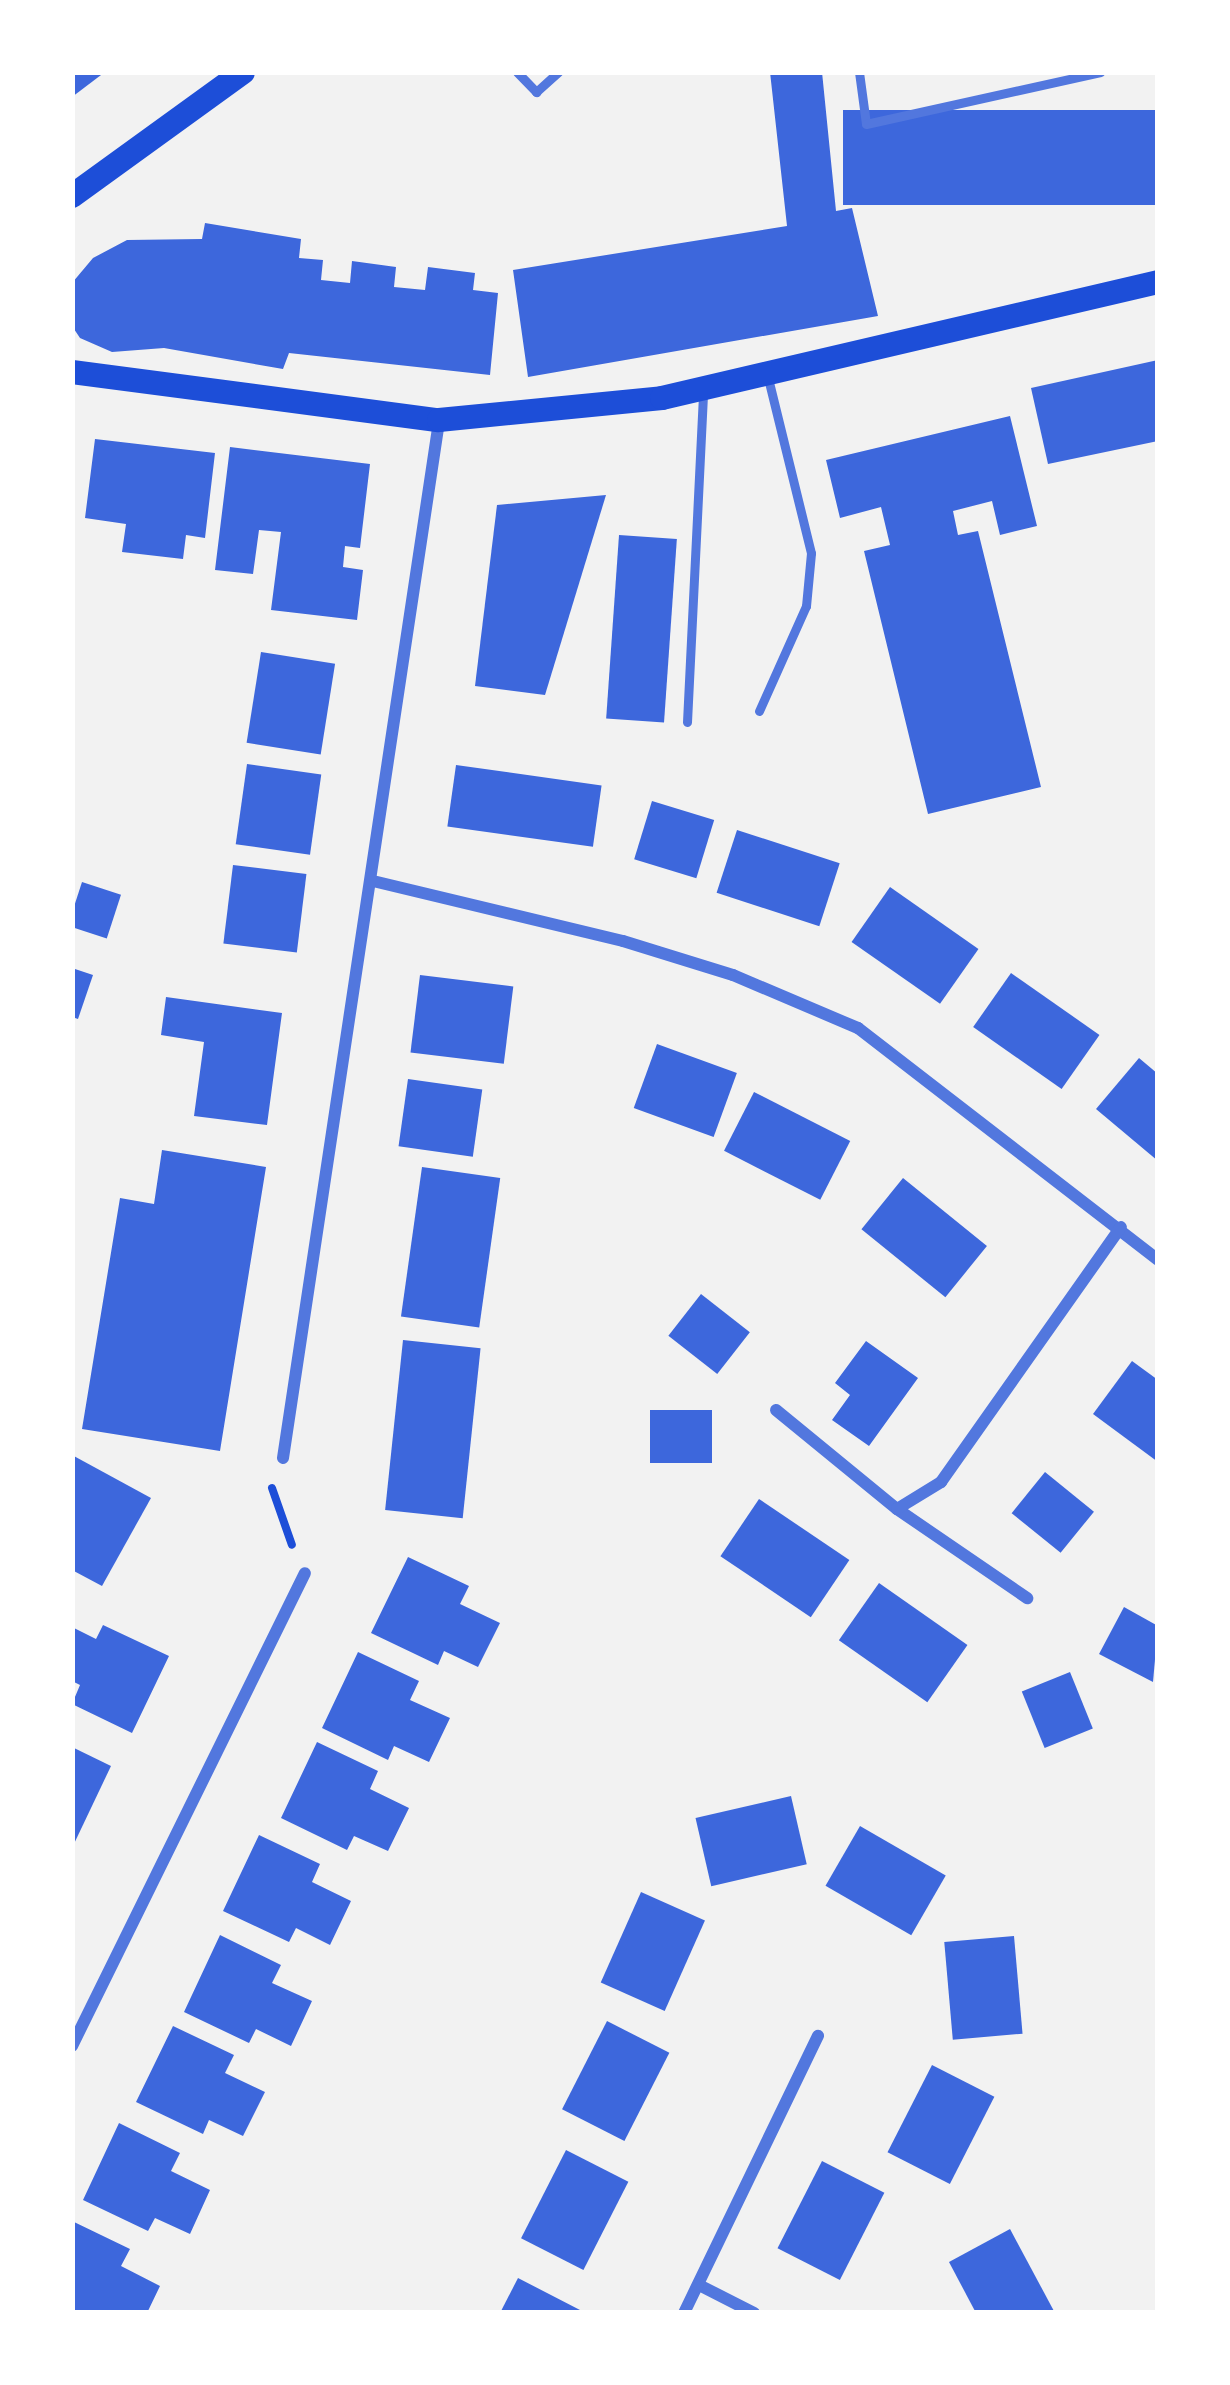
<!DOCTYPE html>
<style>
body{margin:0}
#map{position:relative;width:1230px;height:2385px;overflow:hidden;background:#f2f2f2;font-family:"Public Sans",sans-serif}
div>[style]{position:absolute}
.building>*{inset:0;background:#3d67dc;transform-origin:0 0}
.path>*{height:8px;margin:-4px;padding:0 4px;transform-origin:4px;border-radius:4px;background:#1d4ed8}
.service>*{height:9px;margin:-4.5px;padding:0 4.5px;transform-origin:4.5px;border-radius:4.5px;background:#5277de}
.minor>*{height:12px;margin:-6px;padding:0 6px;transform-origin:6px;border-radius:6px;background:#5277de}
.secondary>*{height:24px;margin:-12px;padding:0 12px;transform-origin:12px;border-radius:12px;background:#1d4ed8}
span{translate:-50% -50%;white-space:nowrap;text-align:center;line-height:1.15;-webkit-text-stroke:12px #fff;paint-order:stroke}
.frame{position:absolute;inset:0;border:75px solid #fff;pointer-events:none}
</style>
<div id="map">
<div class="building">
<i style="clip-path:polygon(72px 72px,105px 72px,72px 97px)"></i>
<i style="clip-path:polygon(770px 72px,822px 72px,836px 211px,852px 208px,878px 316px,528px 377px,513px 270px,787px 226px)"></i>
<i style="left:1158px;top:110px;width:95px;height:315px;rotate:90deg"></i>
<i style="clip-path:polygon(205px 223px,301px 239px,299px 258px,323px 260px,321px 280px,350px 283px,352px 261px,396px 267px,394px 287px,425px 290px,428px 267px,475px 273px,473px 290px,498px 293px,490px 375px,289px 353px,283px 369px,164px 348px,112px 352px,80px 338px,72px 326px,72px 283px,93px 258px,127px 240px,202px 239px)"></i>
<i style="clip-path:polygon(1158px 360px,1158px 441px,1048px 464px,1031px 388px)"></i>
<i style="clip-path:polygon(1010px 416px,1037px 526px,1000px 535px,992px 501px,953px 511px,958px 535px,978px 531px,1041px 787px,928px 814px,864px 551px,890px 545px,881px 507px,840px 518px,826px 460px)"></i>
<i style="clip-path:polygon(95px 439px,215px 453px,205px 538px,186px 535px,183px 559px,122px 552px,126px 524px,85px 518px)"></i>
<i style="clip-path:polygon(230px 447px,370px 464px,360px 548px,345px 546px,343px 567px,363px 570px,357px 620px,271px 610px,281px 532px,259px 530px,253px 574px,215px 570px)"></i>
<i style="clip-path:polygon(606px 495px,545px 695px,475px 686px,497px 505px)"></i>
<i style="left:619px;top:535px;width:58px;height:184px;rotate:4deg"></i>
<i style="left:261px;top:652px;width:75px;height:92px;rotate:9deg"></i>
<i style="left:247px;top:764px;width:75px;height:81px;rotate:8deg"></i>
<i style="left:456px;top:765px;width:147px;height:62px;rotate:8deg"></i>
<i style="left:652px;top:801px;width:65px;height:61px;rotate:17deg"></i>
<i style="left:737px;top:830px;width:108px;height:66px;rotate:18deg"></i>
<i style="left:233px;top:865px;width:74px;height:79px;rotate:7deg"></i>
<i style="left:82px;top:882px;width:41px;height:46px;rotate:18deg"></i>
<i style="left:890px;top:887px;width:108px;height:67px;rotate:35deg"></i>
<i style="clip-path:polygon(72px 968px,93px 975px,78px 1019px,72px 1017px)"></i>
<i style="left:1011px;top:973px;width:108px;height:66px;rotate:35deg"></i>
<i style="left:420px;top:975px;width:94px;height:78px;rotate:7deg"></i>
<i style="clip-path:polygon(166px 997px,282px 1013px,267px 1125px,194px 1116px,204px 1042px,161px 1035px)"></i>
<i style="left:657px;top:1044px;width:85px;height:68px;rotate:20deg"></i>
<i style="clip-path:polygon(1139px 1058px,1158px 1074px,1158px 1161px,1096px 1109px)"></i>
<i style="left:408px;top:1079px;width:75px;height:68px;rotate:8deg"></i>
<i style="left:754px;top:1092px;width:108px;height:66px;rotate:27deg"></i>
<i style="clip-path:polygon(162px 1150px,266px 1167px,220px 1451px,82px 1429px,120px 1198px,154px 1204px)"></i>
<i style="left:422px;top:1167px;width:79px;height:151px;rotate:8deg"></i>
<i style="left:903px;top:1178px;width:108px;height:66px;rotate:39deg"></i>
<i style="left:701px;top:1294px;width:62px;height:53px;rotate:38deg"></i>
<i style="left:403px;top:1340px;width:78px;height:171px;rotate:6deg"></i>
<i style="clip-path:polygon(866px 1341px,918px 1378px,869px 1446px,832px 1420px,850px 1395px,835px 1383px)"></i>
<i style="clip-path:polygon(1132px 1361px,1158px 1380px,1158px 1462px,1093px 1414px)"></i>
<i style="left:712px;top:1410px;width:53px;height:62px;rotate:90deg"></i>
<i style="clip-path:polygon(72px 1455px,151px 1498px,102px 1586px,72px 1570px)"></i>
<i style="left:1045px;top:1472px;width:63px;height:53px;rotate:39deg"></i>
<i style="left:759px;top:1499px;width:109px;height:69px;rotate:34deg"></i>
<i style="clip-path:polygon(408px 1557px,469px 1586px,460px 1604px,500px 1623px,478px 1667px,444px 1651px,438px 1665px,371px 1633px)"></i>
<i style="left:879px;top:1583px;width:108px;height:70px;rotate:35deg"></i>
<i style="clip-path:polygon(1124px 1607px,1158px 1626px,1153px 1682px,1099px 1654px)"></i>
<i style="clip-path:polygon(103px 1625px,169px 1656px,132px 1733px,72px 1704px,80px 1685px,72px 1681px,72px 1627px,96px 1639px)"></i>
<i style="clip-path:polygon(358px 1652px,419px 1681px,410px 1700px,450px 1718px,429px 1762px,394px 1746px,388px 1760px,322px 1728px)"></i>
<i style="left:1070px;top:1672px;width:61px;height:52px;rotate:68deg"></i>
<i style="clip-path:polygon(317px 1742px,378px 1771px,370px 1789px,409px 1808px,388px 1851px,354px 1836px,347px 1850px,281px 1818px)"></i>
<i style="clip-path:polygon(72px 1747px,111px 1766px,72px 1848px)"></i>
<i style="left:791px;top:1796px;width:70px;height:98px;rotate:77deg"></i>
<i style="left:860px;top:1826px;width:99px;height:69px;rotate:30deg"></i>
<i style="clip-path:polygon(259px 1835px,320px 1864px,312px 1882px,351px 1901px,330px 1945px,296px 1928px,289px 1942px,223px 1911px)"></i>
<i style="left:641px;top:1892px;width:70px;height:99px;rotate:24deg"></i>
<i style="clip-path:polygon(220px 1935px,281px 1965px,272px 1983px,312px 2001px,291px 2046px,256px 2029px,249px 2043px,184px 2012px)"></i>
<i style="left:1014px;top:1936px;width:98px;height:70px;rotate:85deg"></i>
<i style="left:607px;top:2021px;width:70px;height:99px;rotate:27deg"></i>
<i style="clip-path:polygon(173px 2026px,234px 2055px,225px 2073px,265px 2092px,243px 2136px,209px 2120px,203px 2134px,136px 2102px)"></i>
<i style="left:932px;top:2065px;width:70px;height:98px;rotate:27deg"></i>
<i style="clip-path:polygon(119px 2123px,180px 2153px,171px 2171px,210px 2190px,190px 2234px,155px 2218px,148px 2231px,83px 2200px)"></i>
<i style="left:566px;top:2150px;width:70px;height:99px;rotate:27deg"></i>
<i style="left:822px;top:2161px;width:70px;height:98px;rotate:27deg"></i>
<i style="clip-path:polygon(72px 2221px,130px 2249px,121px 2266px,160px 2286px,147px 2313px,72px 2313px)"></i>
<i style="clip-path:polygon(1010px 2229px,1055px 2313px,976px 2313px,949px 2262px)"></i>
<i style="clip-path:polygon(518px 2278px,580px 2310px,579px 2313px,500px 2313px)"></i>
</div>
<div class="path">
<i style="left:272px;top:1488px;width:60px;rotate:70.7deg"></i>
</div>
<div class="service">
<i style="left:517px;top:72px;width:28px;rotate:46deg"></i>
<i style="left:536px;top:92px;width:30px;rotate:-42deg"></i>
<i style="left:859px;top:72px;width:52px;rotate:82.3deg"></i>
<i style="left:866px;top:124px;width:240px;rotate:-12.5deg"></i>
<i style="left:759px;top:711px;width:115px;rotate:-65.9deg"></i>
<i style="left:806px;top:606px;width:53px;rotate:-84.6deg"></i>
<i style="left:811px;top:553px;width:184px;rotate:-103.8deg"></i>
<i style="left:687px;top:722px;width:331px;rotate:-87.2deg"></i>
</div>
<div class="minor">
<i style="left:373px;top:881px;width:257px;rotate:13.5deg"></i>
<i style="left:623px;top:941px;width:115px;rotate:17.2deg"></i>
<i style="left:733px;top:975px;width:136px;rotate:23deg"></i>
<i style="left:858px;top:1028px;width:379px;rotate:37.7deg"></i>
<i style="left:776px;top:1410px;width:156px;rotate:39.3deg"></i>
<i style="left:897px;top:1509px;width:158px;rotate:34.4deg"></i>
<i style="left:283px;top:1458px;width:1049px;rotate:-81.44deg"></i>
<i style="left:897px;top:1509px;width:52px;rotate:-31.5deg"></i>
<i style="left:941px;top:1482px;width:312px;rotate:-54.8deg"></i>
<i style="left:72px;top:2046px;width:527px;rotate:-63.78deg"></i>
<i style="left:699px;top:2285px;width:62px;rotate:27deg"></i>
<i style="left:684px;top:2313px;width:308px;rotate:-64.2deg"></i>
</div>
<div class="secondary">
<i style="left:72px;top:196px;width:211px;rotate:-35.9deg"></i>
<i style="left:72px;top:372px;width:370px;rotate:7.5deg"></i>
<i style="left:439px;top:420px;width:224px;rotate:-5.6deg"></i>
<i style="left:662px;top:398px;width:509px;rotate:-13.16deg"></i>
</div>
<div class="frame"></div>
</div>
